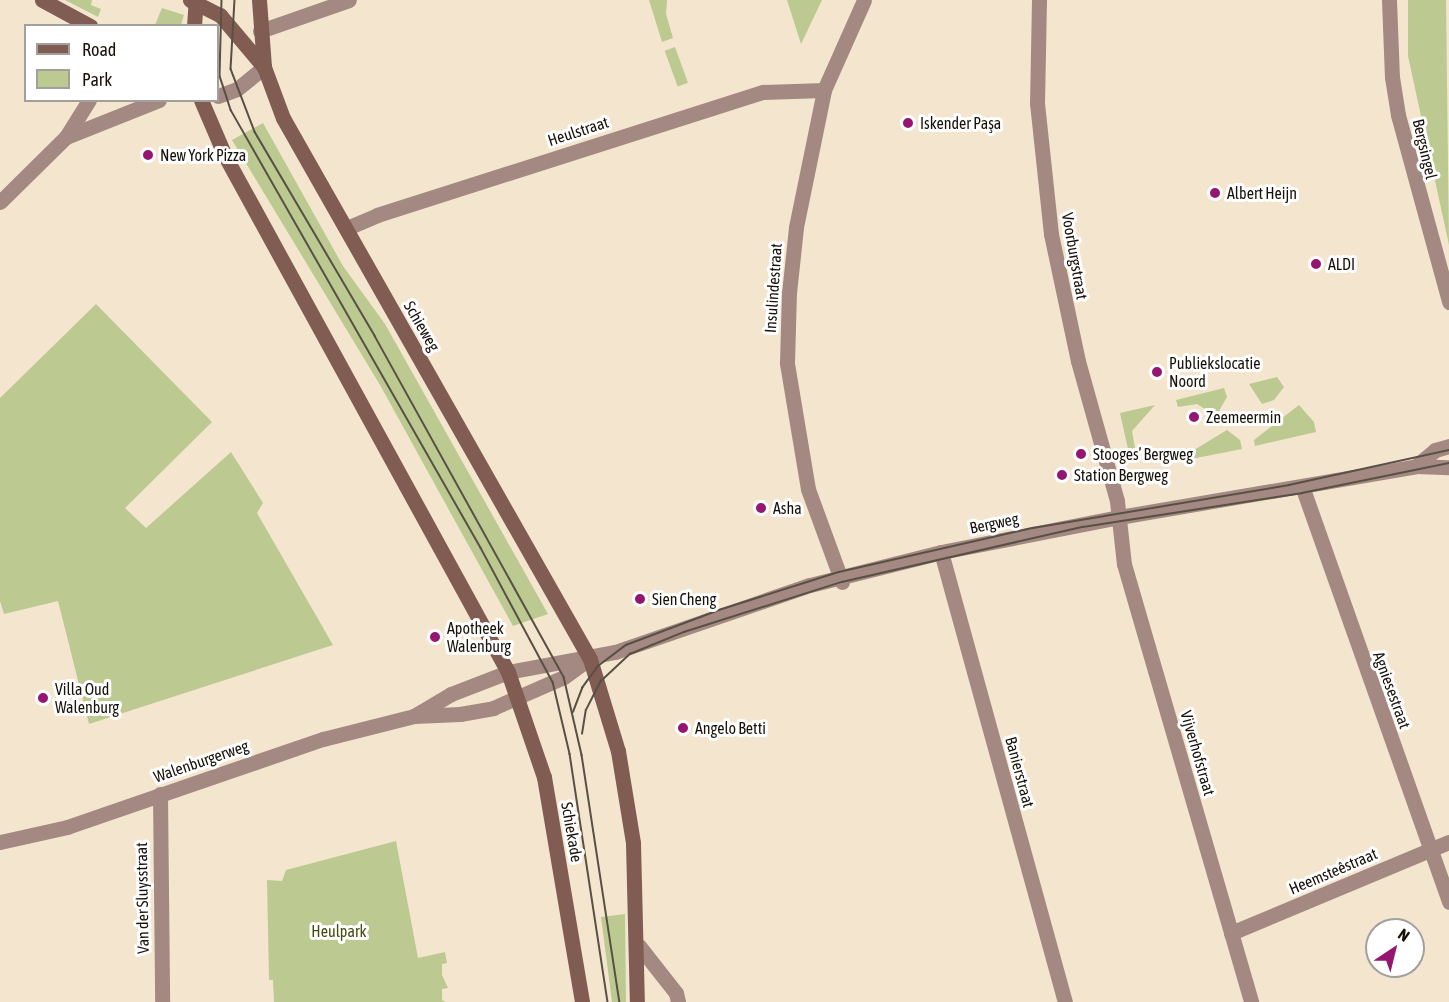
<!DOCTYPE html>
<meta charset="utf-8">
<style>
body{margin:0}
#map{position:relative;width:1449px;height:1002px;overflow:hidden;background:#f4e6ce;font-family:"Asap Condensed",sans-serif}
div>[style]{position:absolute}
.green>*{inset:0;background:#bcc991;transform-origin:0 0}
.minor>*{height:15px;margin:-7.5px;padding:0 7.5px;transform-origin:7.5px;border-radius:7.5px;background:#a48983}
.tertiary>*{height:15px;margin:-7.5px;padding:0 7.5px;transform-origin:7.5px;border-radius:7.5px;background:#a48983}
.secondary>*{height:15px;margin:-7.5px;padding:0 7.5px;transform-origin:7.5px;border-radius:7.5px;background:#815c53}
.tram>*{height:1.5px;margin:-0.75px;padding:0 0.75px;transform-origin:0.75px;border-radius:0.75px;background:#585044}
.dots>*{width:16px;height:16px;translate:-50% -50%;box-sizing:border-box;border:3px solid #fff;border-radius:50%}
span{translate:-50% -50%;white-space:nowrap;text-align:center;line-height:1.15;-webkit-text-stroke:6px #fff;paint-order:stroke}
.poi-label{font-size:16px;color:#17120a}
.left{translate:0 -50%;text-align:left}
.street-label{font-size:16px;color:#17120a}
.park-label{font-size:16px;color:#434e0f}
.legend{position:absolute;left:24px;top:24px;width:195px;height:78px;box-sizing:border-box;background:#fff;border:2px solid #a2a09d;margin:0;padding:8px 10px;list-style:none;font-size:18px;color:#17120a}
.legend li{display:flex;align-items:center;gap:12px;height:30px}
.legend b{width:30px;border:2px solid #a2a09d}
.north{position:absolute;left:1365px;top:918px;width:60px;height:60px;box-sizing:border-box;background:#fff;border:2px solid #a2a09d;border-radius:50%;rotate:35deg;font-size:16px;font-weight:700;line-height:24px;text-align:center;color:#17120a}
.north::after{content:'';display:block;margin:auto;width:21px;height:27px;background:#941670;clip-path:polygon(50% 0,100% 100%,50% 72%,0 100%)}
</style>
<div id="map">
<div class="green">
<i style="clip-path:polygon(65px 0,92px 0,91px 5px,101px 9px,98px 17px)"></i>
<i style="clip-path:polygon(649px 0,667px 0,666px 14px,673px 38px,662px 42px)"></i>
<i style="clip-path:polygon(787px 0,822px 0,801px 44px)"></i>
<i style="clip-path:polygon(1408px 0,1446px 0,1449px 245px,1408px 56px)"></i>
<i style="clip-path:polygon(162px 8px,184px 15px,181px 25px,155px 25px)"></i>
<i style="left:675px;top:47px;width:38px;height:11px;rotate:70deg"></i>
<i style="clip-path:polygon(263px 123px,343px 266px,385px 324px,548px 614px,513px 626px,380px 385px,232px 140px)"></i>
<i style="clip-path:polygon(96px 304px,212px 422px,125px 508px,146px 528px,231px 452px,263px 503px,257px 513px,333px 645px,89px 724px,58px 601px,4px 614px,0 601px,0 398px)"></i>
<i style="clip-path:polygon(1277px 377px,1284px 387px,1274px 400px,1262px 404px,1249px 384px)"></i>
<i style="clip-path:polygon(1224px 388px,1227px 397px,1216px 416px,1197px 404px,1178px 407px,1176px 400px)"></i>
<i style="clip-path:polygon(1155px 405px,1132px 431px,1135px 448px,1128px 449px,1120px 413px)"></i>
<i style="clip-path:polygon(1299px 405px,1314px 422px,1316px 432px,1255px 446px,1254px 440px)"></i>
<i style="clip-path:polygon(1227px 430px,1240px 440px,1242px 449px,1191px 459px,1189px 453px)"></i>
<i style="clip-path:polygon(396px 841px,418px 958px,445px 952px,447px 963px,442px 964px,442px 975px,448px 988px,442px 989px,442px 1000px,446px 1002px,274px 1002px,273px 980px,269px 980px,267px 880px,282px 881px,286px 870px)"></i>
<i style="clip-path:polygon(625px 914px,626px 1002px,612px 1002px,601px 917px)"></i>
</div>
<div class="minor">
<i style="left:1039px;top:0;width:103px;rotate:91.1deg"></i>
<i style="left:1037px;top:103px;width:132px;rotate:83.9deg"></i>
<i style="left:1051px;top:234px;width:130px;rotate:78deg"></i>
<i style="left:1078px;top:361px;width:145px;rotate:74.4deg"></i>
<i style="left:1117px;top:501px;width:63px;rotate:83.7deg"></i>
<i style="left:1124px;top:564px;width:456px;rotate:73.8deg"></i>
<i style="left:1389px;top:0;width:77px;rotate:87.8deg"></i>
<i style="left:1392px;top:77px;width:38px;rotate:81deg"></i>
<i style="left:1398px;top:115px;width:194px;rotate:74.7deg"></i>
<i style="left:260px;top:31px;width:94px;rotate:-19.2deg"></i>
<i style="left:218px;top:96px;width:20px;rotate:-20deg"></i>
<i style="left:237px;top:89px;width:35px;rotate:-39deg"></i>
<i style="left:66px;top:137px;width:100px;rotate:-21.7deg"></i>
<i style="left:0;top:202px;width:93px;rotate:-44.6deg"></i>
<i style="left:66px;top:137px;width:44px;rotate:-58.1deg"></i>
<i style="left:347px;top:228px;width:33px;rotate:-23deg"></i>
<i style="left:377px;top:215px;width:405px;rotate:-17.7deg"></i>
<i style="left:763px;top:92px;width:61px;rotate:-1.9deg"></i>
<i style="left:1303px;top:489px;width:438px;rotate:70.5deg"></i>
<i style="left:941px;top:552px;width:467px;rotate:74.6deg"></i>
<i style="left:842px;top:582px;width:99px;rotate:-110.1deg"></i>
<i style="left:808px;top:489px;width:128px;rotate:-99.5deg"></i>
<i style="left:787px;top:363px;width:70px;rotate:-88.4deg"></i>
<i style="left:789px;top:293px;width:66px;rotate:-83.9deg"></i>
<i style="left:796px;top:227px;width:140px;rotate:-78.4deg"></i>
<i style="left:824px;top:90px;width:98px;rotate:-66deg"></i>
<i style="left:160px;top:794px;width:208px;rotate:89.4deg"></i>
<i style="left:1231px;top:933px;width:236px;rotate:-22.7deg"></i>
<i style="left:639px;top:946px;width:60px;rotate:51.8deg"></i>
<i style="left:676px;top:993px;width:9px;rotate:77deg"></i>
</div>
<div class="tertiary">
<i style="left:1416px;top:466px;width:25px;rotate:-40deg"></i>
<i style="left:1435px;top:450px;width:15px;rotate:-16deg"></i>
<i style="left:414px;top:716px;width:43px;rotate:-30.7deg"></i>
<i style="left:451px;top:694px;width:61px;rotate:-21.1deg"></i>
<i style="left:508px;top:672px;width:109px;rotate:-10.6deg"></i>
<i style="left:615px;top:652px;width:206px;rotate:-19deg"></i>
<i style="left:810px;top:585px;width:135px;rotate:-14.1deg"></i>
<i style="left:941px;top:552px;width:181px;rotate:-11.1deg"></i>
<i style="left:1119px;top:517px;width:301px;rotate:-9.7deg"></i>
<i style="left:1416px;top:466px;width:33px;rotate:2deg"></i>
<i style="left:0;top:842px;width:69px;rotate:-12.6deg"></i>
<i style="left:67px;top:827px;width:271px;rotate:-19deg"></i>
<i style="left:323px;top:739px;width:94px;rotate:-14.2deg"></i>
<i style="left:414px;top:716px;width:46px;rotate:-2.5deg"></i>
<i style="left:460px;top:714px;width:34px;rotate:-10deg"></i>
<i style="left:493px;top:708px;width:77px;rotate:-23.6deg"></i>
<i style="left:564px;top:677px;width:31px;rotate:-36deg"></i>
</div>
<div class="secondary">
<i style="left:42px;top:0;width:55px;rotate:28.4deg"></i>
<i style="left:190px;top:0;width:34px;rotate:27deg"></i>
<i style="left:220px;top:15px;width:68px;rotate:49.8deg"></i>
<i style="left:259px;top:0;width:67px;rotate:85.7deg"></i>
<i style="left:264px;top:67px;width:54px;rotate:69.6deg"></i>
<i style="left:283px;top:118px;width:622px;rotate:60.43deg"></i>
<i style="left:590px;top:659px;width:96px;rotate:73.1deg"></i>
<i style="left:618px;top:751px;width:93px;rotate:80.7deg"></i>
<i style="left:633px;top:843px;width:159px;rotate:88.6deg"></i>
<i style="left:194px;top:26px;width:26px;rotate:-86deg"></i>
<i style="left:201px;top:100px;width:61px;rotate:66.8deg"></i>
<i style="left:225px;top:156px;width:589px;rotate:61.26deg"></i>
<i style="left:508px;top:672px;width:111px;rotate:71.1deg"></i>
<i style="left:544px;top:777px;width:228px;rotate:80.4deg"></i>
</div>
<div class="tram">
<i style="left:222px;top:0;width:76px;rotate:91.5deg"></i>
<i style="left:220px;top:76px;width:36px;rotate:72deg"></i>
<i style="left:231px;top:110px;width:504px;rotate:60.28deg"></i>
<i style="left:481px;top:548px;width:152px;rotate:61.8deg"></i>
<i style="left:553px;top:682px;width:74px;rotate:76.7deg"></i>
<i style="left:570px;top:754px;width:251px;rotate:81.3deg"></i>
<i style="left:235px;top:0;width:69px;rotate:93.3deg"></i>
<i style="left:231px;top:69px;width:67px;rotate:69.1deg"></i>
<i style="left:255px;top:132px;width:237px;rotate:59.5deg"></i>
<i style="left:375px;top:336px;width:390px;rotate:61deg"></i>
<i style="left:564px;top:677px;width:80px;rotate:77deg"></i>
<i style="left:582px;top:755px;width:250px;rotate:81.3deg"></i>
<i style="left:573px;top:712px;width:26px;rotate:-69deg"></i>
<i style="left:582px;top:688px;width:27px;rotate:-54deg"></i>
<i style="left:598px;top:666px;width:35px;rotate:-37deg"></i>
<i style="left:626px;top:645px;width:99px;rotate:-20.6deg"></i>
<i style="left:719px;top:610px;width:126px;rotate:-17.6deg"></i>
<i style="left:839px;top:572px;width:199px;rotate:-12.8deg"></i>
<i style="left:1033px;top:528px;width:260px;rotate:-9.5deg"></i>
<i style="left:1289px;top:485px;width:164px;rotate:-12.3deg"></i>
<i style="left:582px;top:734px;width:24px;rotate:-81deg"></i>
<i style="left:586px;top:710px;width:33px;rotate:-63deg"></i>
<i style="left:601px;top:681px;width:40px;rotate:-43deg"></i>
<i style="left:630px;top:654px;width:58px;rotate:-22.2deg"></i>
<i style="left:684px;top:632px;width:166px;rotate:-17.6deg"></i>
<i style="left:842px;top:582px;width:247px;rotate:-12.9deg"></i>
<i style="left:1083px;top:527px;width:222px;rotate:-8.8deg"></i>
<i style="left:1302px;top:493px;width:150px;rotate:-11.5deg"></i>
</div>
<div class="dots">
<i style="left:908px;top:123px;background:#941670"></i>
<i style="left:148px;top:155px;background:#941670"></i>
<i style="left:1215px;top:193px;background:#941670"></i>
<i style="left:1316px;top:264px;background:#941670"></i>
<i style="left:1157px;top:372px;background:#941670"></i>
<i style="left:1194px;top:417px;background:#941670"></i>
<i style="left:1081px;top:454px;background:#941670"></i>
<i style="left:1062px;top:475px;background:#941670"></i>
<i style="left:761px;top:508px;background:#941670"></i>
<i style="left:640px;top:599px;background:#941670"></i>
<i style="left:435px;top:637px;background:#941670"></i>
<i style="left:43px;top:698px;background:#941670"></i>
<i style="left:683px;top:728px;background:#941670"></i>
</div>
<div class="poi-label">
<span class="left" style="left:920px;top:123px">Iskender Paşa</span>
<span class="left" style="left:160px;top:155px">New York Pizza</span>
<span class="left" style="left:1227px;top:193px">Albert Heijn</span>
<span class="left" style="left:1328px;top:264px">ALDI</span>
<span class="left" style="left:1169px;top:372px">Publiekslocatie<br>Noord</span>
<span class="left" style="left:1206px;top:417px">Zeemeermin</span>
<span class="left" style="left:1093px;top:454px">Stooges’ Bergweg</span>
<span class="left" style="left:1074px;top:475px">Station Bergweg</span>
<span class="left" style="left:773px;top:508px">Asha</span>
<span class="left" style="left:652px;top:599px">Sien Cheng</span>
<span class="left" style="left:447px;top:637px">Apotheek<br>Walenburg</span>
<span class="left" style="left:55px;top:698px">Villa Oud<br>Walenburg</span>
<span class="left" style="left:695px;top:728px">Angelo Betti</span>
</div>
<div class="street-label">
<span style="left:578px;top:131px;rotate:-18deg">Heulstraat</span>
<span style="left:1425px;top:149px;rotate:77deg">Bergsingel</span>
<span style="left:1075px;top:256px;rotate:80deg">Voorburgstraat</span>
<span style="left:773px;top:288px;rotate:-86deg">Insulindestraat</span>
<span style="left:422px;top:326px;rotate:60deg">Schieweg</span>
<span style="left:994px;top:523px;rotate:-12deg">Bergweg</span>
<span style="left:1392px;top:690px;rotate:70deg">Agniesestraat</span>
<span style="left:1198px;top:753px;rotate:74deg">Vijverhofstraat</span>
<span style="left:201px;top:761px;rotate:-19deg">Walenburgerweg</span>
<span style="left:1020px;top:772px;rotate:75deg">Banierstraat</span>
<span style="left:572px;top:832px;rotate:80deg">Schiekade</span>
<span style="left:1333px;top:871px;rotate:-23deg">Heemsteêstraat</span>
<span style="left:142px;top:898px;rotate:-91deg">Van der Sluysstraat</span>
</div>
<div class="park-label">
<span style="left:339px;top:931px">Heulpark</span>
</div>
<ul class="legend">
<li><b style="height:8px;background:#815c53"></b>Road</li>
<li><b style="height:16px;background:#bcc991"></b>Park</li>
</ul>
<div class="north">N</div>
</div>
